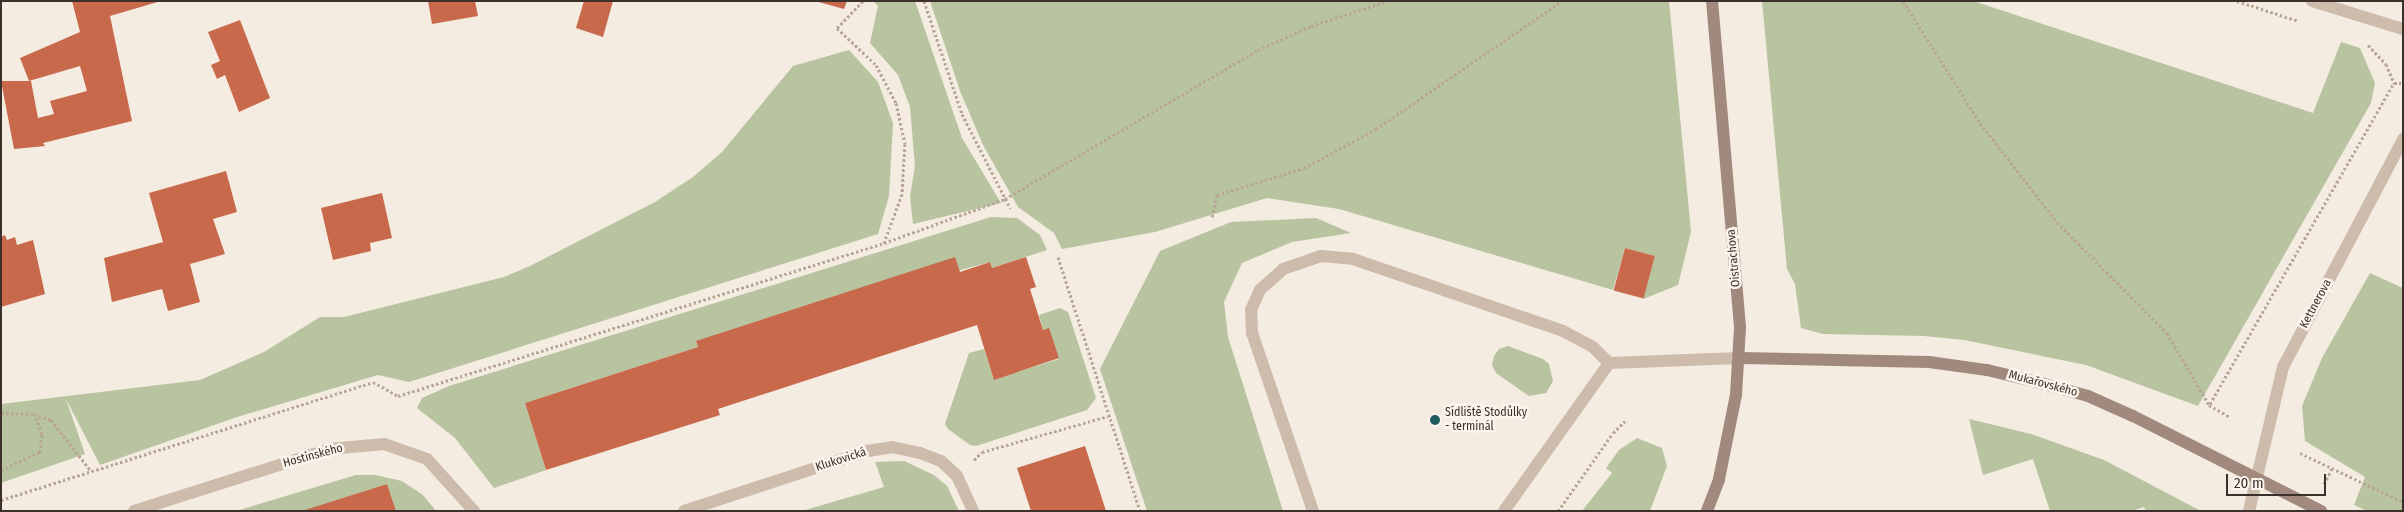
<!DOCTYPE html>
<meta charset="utf-8">
<style>
body{margin:0}
#map{position:relative;width:2404px;height:512px;overflow:hidden;background:#f4ebe1;font-family:"Fira Sans Condensed",sans-serif}
div>[style]{position:absolute}
.green>*{inset:0;background:#b8c4a0}
.building>*{inset:0;background:#c8694b;transform-origin:0 0}
.path>*{height:3px;margin-top:-1.5px;transform-origin:0;background:repeating-linear-gradient(90deg,#b9a596 0 2.5px,transparent 0 5px)}
.lane>*{height:12px;margin:-6px;padding:0 6px;transform-origin:6px;border-radius:6px;background:#cdbbac}
.street>*{height:12px;margin:-6px;padding:0 6px;transform-origin:6px;border-radius:6px;background:#cdbbac}
.secondary>*{height:12px;margin:-6px;padding:0 6px;transform-origin:6px;border-radius:6px;background:#a18a7d}
.dots>*{width:14px;height:14px;translate:-50% -50%;box-sizing:border-box;border:2px solid #fbf5ee;border-radius:50%}
span{translate:-50% -50%;white-space:nowrap;text-align:center;line-height:1.15;-webkit-text-stroke:5px #fbf5ee;paint-order:stroke}
.street-label{font-size:12px;color:#3b302b}
.poi-label{font-size:12px;color:#3b302b}
.left{translate:0 -50%;text-align:left}
.frame{position:absolute;inset:0;border:2px solid #3b302b;pointer-events:none}
.scale{position:absolute;left:2226px;top:474px;width:100px;height:22px;box-sizing:border-box;border:2px solid #3b302b;border-top:0;padding-left:6px;font-size:15px;line-height:18px;white-space:nowrap;color:#3b302b;-webkit-text-stroke:4px #fbf5ee;paint-order:stroke}
</style>
<div id="map">
<div class="green">
<i style="clip-path:polygon(873px 1px,915px 1px,962px 138px,1001px 203px,913px 224px,910px 196px,915px 166px,910px 107px,898px 75px,870px 43px,878px 6px)"></i>
<i style="clip-path:polygon(930px 1px,1669px 1px,1691px 232px,1678px 285px,1643px 299px,1655px 256px,1625px 248px,1613px 290px,1339px 209px,1267px 198px,1155px 232px,1062px 249px,1054px 233px,1018px 207px,983px 145px,960px 91px)"></i>
<i style="clip-path:polygon(1762px 1px,1973px 1px,2313px 113px,2341px 42px,2360px 48px,2375px 83px,2371px 103px,2198px 406px,2086px 365px,1964px 340px,1924px 336px,1823px 334px,1801px 328px,1795px 284px,1787px 269px)"></i>
<i style="clip-path:polygon(849px 50px,878px 82px,893px 123px,889px 196px,878px 234px,409px 382px,378px 375px,237px 417px,100px 465px,66px 399px,85px 454px,1px 483px,1px 404px,200px 380px,264px 352px,320px 317px,344px 317px,504px 277px,530px 266px,655px 202px,693px 177px,722px 152px,793px 66px)"></i>
<i style="clip-path:polygon(991px 217px,1017px 218px,1040px 235px,1047px 250px,992px 268px,990px 262px,696px 342px,698px 347px,525px 403px,546px 470px,494px 488px,455px 438px,417px 408px,422px 398px,449px 386px)"></i>
<i style="clip-path:polygon(1316px 218px,1351px 233px,1292px 242px,1242px 263px,1224px 302px,1228px 337px,1283px 511px,1147px 511px,1100px 369px,1160px 251px,1231px 222px)"></i>
<i style="clip-path:polygon(2370px 273px,2403px 288px,2403px 511px,2367px 511px,2354px 505px,2365px 477px,2305px 441px,2302px 406px,2322px 358px)"></i>
<i style="clip-path:polygon(1060px 308px,1068px 312px,1096px 398px,1087px 410px,976px 446px,970px 445px,948px 429px,945px 424px,969px 353px,984px 349px,994px 379px,1059px 359px,1049px 329px,1043px 330px,1039px 315px)"></i>
<i style="clip-path:polygon(1508px 346px,1543px 359px,1549px 364px,1553px 381px,1546px 393px,1529px 396px,1496px 373px,1492px 365px,1494px 356px,1499px 349px)"></i>
<i style="clip-path:polygon(1969px 419px,2031px 434px,2104px 460px,2201px 511px,2146px 511px,2144px 507px,2131px 511px,2050px 511px,2033px 459px,1983px 475px)"></i>
<i style="clip-path:polygon(1637px 438px,1662px 448px,1667px 466px,1650px 511px,1582px 511px,1612px 473px,1606px 468px,1619px 450px)"></i>
<i style="clip-path:polygon(904px 461px,934px 475px,947px 486px,959px 511px,802px 511px,884px 487px,875px 462px)"></i>
<i style="clip-path:polygon(356px 475px,375px 475px,402px 481px,423px 495px,436px 511px,396px 511px,387px 484px,304px 511px,236px 511px)"></i>
</div>
<div class="building">
<i style="clip-path:polygon(72px 1px,161px 1px,110px 16px,132px 121px,43px 143px,45px 146px,14px 149px,1px 81px,31px 81px,38px 118px,54px 114px,50px 101px,87px 91px,80px 66px,29px 81px,20px 58px,80px 32px)"></i>
<i style="clip-path:polygon(428px 1px,475px 1px,478px 16px,432px 24px)"></i>
<i style="clip-path:polygon(584px 1px,613px 1px,603px 37px,576px 28px)"></i>
<i style="clip-path:polygon(815px 1px,847px 1px,844px 9px)"></i>
<i style="clip-path:polygon(240px 20px,270px 98px,239px 112px,225px 75px,217px 79px,211px 65px,220px 61px,208px 32px)"></i>
<i style="clip-path:polygon(226px 171px,237px 212px,213px 219px,225px 254px,190px 264px,200px 302px,168px 311px,162px 289px,112px 302px,104px 258px,163px 242px,149px 193px)"></i>
<i style="clip-path:polygon(382px 193px,392px 238px,370px 243px,371px 251px,333px 260px,321px 208px)"></i>
<i style="clip-path:polygon(5px 235px,7px 240px,15px 237px,17px 245px,33px 240px,45px 294px,1px 307px,1px 237px)"></i>
<i style="left:1625px;top:248px;width:31px;height:44px;rotate:15deg"></i>
<i style="clip-path:polygon(955px 257px,960px 272px,990px 262px,992px 268px,1026px 257px,1036px 287px,1030px 289px,1043px 330px,1049px 328px,1059px 358px,994px 380px,977px 325px,718px 409px,720px 415px,546px 470px,525px 403px,698px 347px,696px 341px)"></i>
<i style="clip-path:polygon(1085px 446px,1106px 511px,1031px 511px,1017px 468px)"></i>
<i style="clip-path:polygon(387px 484px,396px 511px,305px 511px,305px 510px)"></i>
</div>
<div class="path">
<i style="left:863px;top:1px;width:37px;rotate:134deg"></i>
<i style="left:837px;top:28px;width:54px;rotate:43.5deg"></i>
<i style="left:876px;top:65px;width:43px;rotate:62.2deg"></i>
<i style="left:896px;top:103px;width:42px;rotate:77.6deg"></i>
<i style="left:905px;top:144px;width:50px;rotate:93.4deg"></i>
<i style="left:902px;top:194px;width:52px;rotate:110.2deg"></i>
<i style="left:924px;top:1px;width:119px;rotate:71.4deg"></i>
<i style="left:962px;top:114px;width:106px;rotate:62.9deg"></i>
<i style="left:1903px;top:1px;width:144px;rotate:57.7deg"></i>
<i style="left:1980px;top:123px;width:125px;rotate:52.1deg"></i>
<i style="left:2057px;top:222px;width:156px;rotate:45.3deg"></i>
<i style="left:2167px;top:333px;width:83px;rotate:59.7deg"></i>
<i style="left:2209px;top:405px;width:24px;rotate:30deg"></i>
<i style="left:2237px;top:1px;width:65px;rotate:17.9deg"></i>
<i style="left:2368px;top:45px;width:26px;rotate:47deg"></i>
<i style="left:2386px;top:64px;width:21px;rotate:67deg"></i>
<i style="left:1212px;top:217px;width:23px;rotate:-77deg"></i>
<i style="left:1217px;top:195px;width:91px;rotate:-17.2deg"></i>
<i style="left:1304px;top:168px;width:82px;rotate:-28.4deg"></i>
<i style="left:1376px;top:129px;width:226px;rotate:-34.5deg"></i>
<i style="left:1058px;top:257px;width:267px;rotate:72.1deg"></i>
<i style="left:2210px;top:404px;width:370px;rotate:-60.2deg"></i>
<i style="left:2394px;top:83px;width:9px"></i>
<i style="left:1px;top:413px;width:33px;rotate:2deg"></i>
<i style="left:34px;top:414px;width:18px;rotate:19deg"></i>
<i style="left:51px;top:420px;width:65px;rotate:51.9deg"></i>
<i style="left:2300px;top:453px;width:114px;rotate:25.4deg"></i>
<i style="left:974px;top:460px;width:11px;rotate:-45deg"></i>
<i style="left:982px;top:452px;width:131px;rotate:-15.9deg"></i>
<i style="left:1px;top:470px;width:43px;rotate:-24.8deg"></i>
<i style="left:40px;top:452px;width:18px;rotate:-84deg"></i>
<i style="left:42px;top:434px;width:20px;rotate:-110deg"></i>
<i style="left:2324px;top:484px;width:18px;rotate:-63deg"></i>
<i style="left:1px;top:500px;width:390px;rotate:-17.6deg"></i>
<i style="left:373px;top:382px;width:29px;rotate:29deg"></i>
<i style="left:398px;top:396px;width:510px;rotate:-17.47deg"></i>
<i style="left:884px;top:243px;width:129px;rotate:-20deg"></i>
<i style="left:1005px;top:199px;width:294px;rotate:-30.5deg"></i>
<i style="left:1258px;top:50px;width:58px;rotate:-24.4deg"></i>
<i style="left:1311px;top:26px;width:80px;rotate:-18.2deg"></i>
<i style="left:1558px;top:511px;width:95px;rotate:-54.8deg"></i>
<i style="left:1613px;top:433px;width:17px;rotate:-45deg"></i>
</div>
<div class="lane">
<i style="left:1313px;top:511px;width:188px;rotate:-108.9deg"></i>
<i style="left:1252px;top:333px;width:23px;rotate:-92deg"></i>
<i style="left:1251px;top:310px;width:22px;rotate:-66deg"></i>
<i style="left:1260px;top:290px;width:31px;rotate:-42deg"></i>
<i style="left:1283px;top:269px;width:40px;rotate:-18.9deg"></i>
<i style="left:1321px;top:256px;width:32px;rotate:5deg"></i>
<i style="left:1353px;top:259px;width:222px;rotate:18.9deg"></i>
<i style="left:1563px;top:331px;width:34px;rotate:28deg"></i>
<i style="left:1593px;top:347px;width:23px;rotate:45deg"></i>
<i style="left:1609px;top:363px;width:130px;rotate:-2.2deg"></i>
<i style="left:1504px;top:511px;width:181px;rotate:-54.6deg"></i>
</div>
<div class="street">
<i style="left:2312px;top:1px;width:95px;rotate:17.1deg"></i>
<i style="left:134px;top:511px;width:206px;rotate:-17.6deg"></i>
<i style="left:330px;top:449px;width:54px;rotate:-5.3deg"></i>
<i style="left:384px;top:444px;width:46px;rotate:19.2deg"></i>
<i style="left:427px;top:459px;width:70px;rotate:47.9deg"></i>
<i style="left:684px;top:511px;width:194px;rotate:-18.1deg"></i>
<i style="left:868px;top:451px;width:24px;rotate:-9deg"></i>
<i style="left:892px;top:447px;width:29px;rotate:12deg"></i>
<i style="left:920px;top:453px;width:22px;rotate:21deg"></i>
<i style="left:941px;top:461px;width:22px;rotate:43deg"></i>
<i style="left:957px;top:476px;width:38px;rotate:65deg"></i>
<i style="left:2249px;top:511px;width:148px;rotate:-76.7deg"></i>
<i style="left:2283px;top:367px;width:258px;rotate:-62.2deg"></i>
</div>
<div class="secondary">
<i style="left:1739px;top:358px;width:190px;rotate:1.2deg"></i>
<i style="left:1929px;top:362px;width:59px;rotate:7.9deg"></i>
<i style="left:1987px;top:370px;width:51px;rotate:13.5deg"></i>
<i style="left:2037px;top:382px;width:53px;rotate:15.4deg"></i>
<i style="left:2088px;top:396px;width:49px;rotate:24deg"></i>
<i style="left:2133px;top:416px;width:211px;rotate:26.8deg"></i>
<i style="left:1707px;top:511px;width:34px;rotate:-69deg"></i>
<i style="left:1719px;top:479px;width:86px;rotate:-78.6deg"></i>
<i style="left:1736px;top:395px;width:68px;rotate:-86.6deg"></i>
<i style="left:1740px;top:327px;width:327px;rotate:-94.9deg"></i>
</div>
<div class="dots">
<i style="left:1435px;top:420px;background:#1f5a5e"></i>
</div>
<div class="street-label">
<span style="left:1734px;top:258px;rotate:-95deg">Oistrachova</span>
<span style="left:2316px;top:304px;rotate:-62deg">Kettnerova</span>
<span style="left:2043px;top:384px;rotate:15deg">Mukařovského</span>
<span style="left:313px;top:456px;rotate:-15deg">Hostinského</span>
<span style="left:841px;top:460px;rotate:-18deg">Klukovická</span>
</div>
<div class="poi-label">
<span class="left" style="left:1445px;top:420px">Sídliště Stodůlky<br>- terminál</span>
</div>
<div class="frame"></div>
<div class="scale">20 m</div>
</div>
